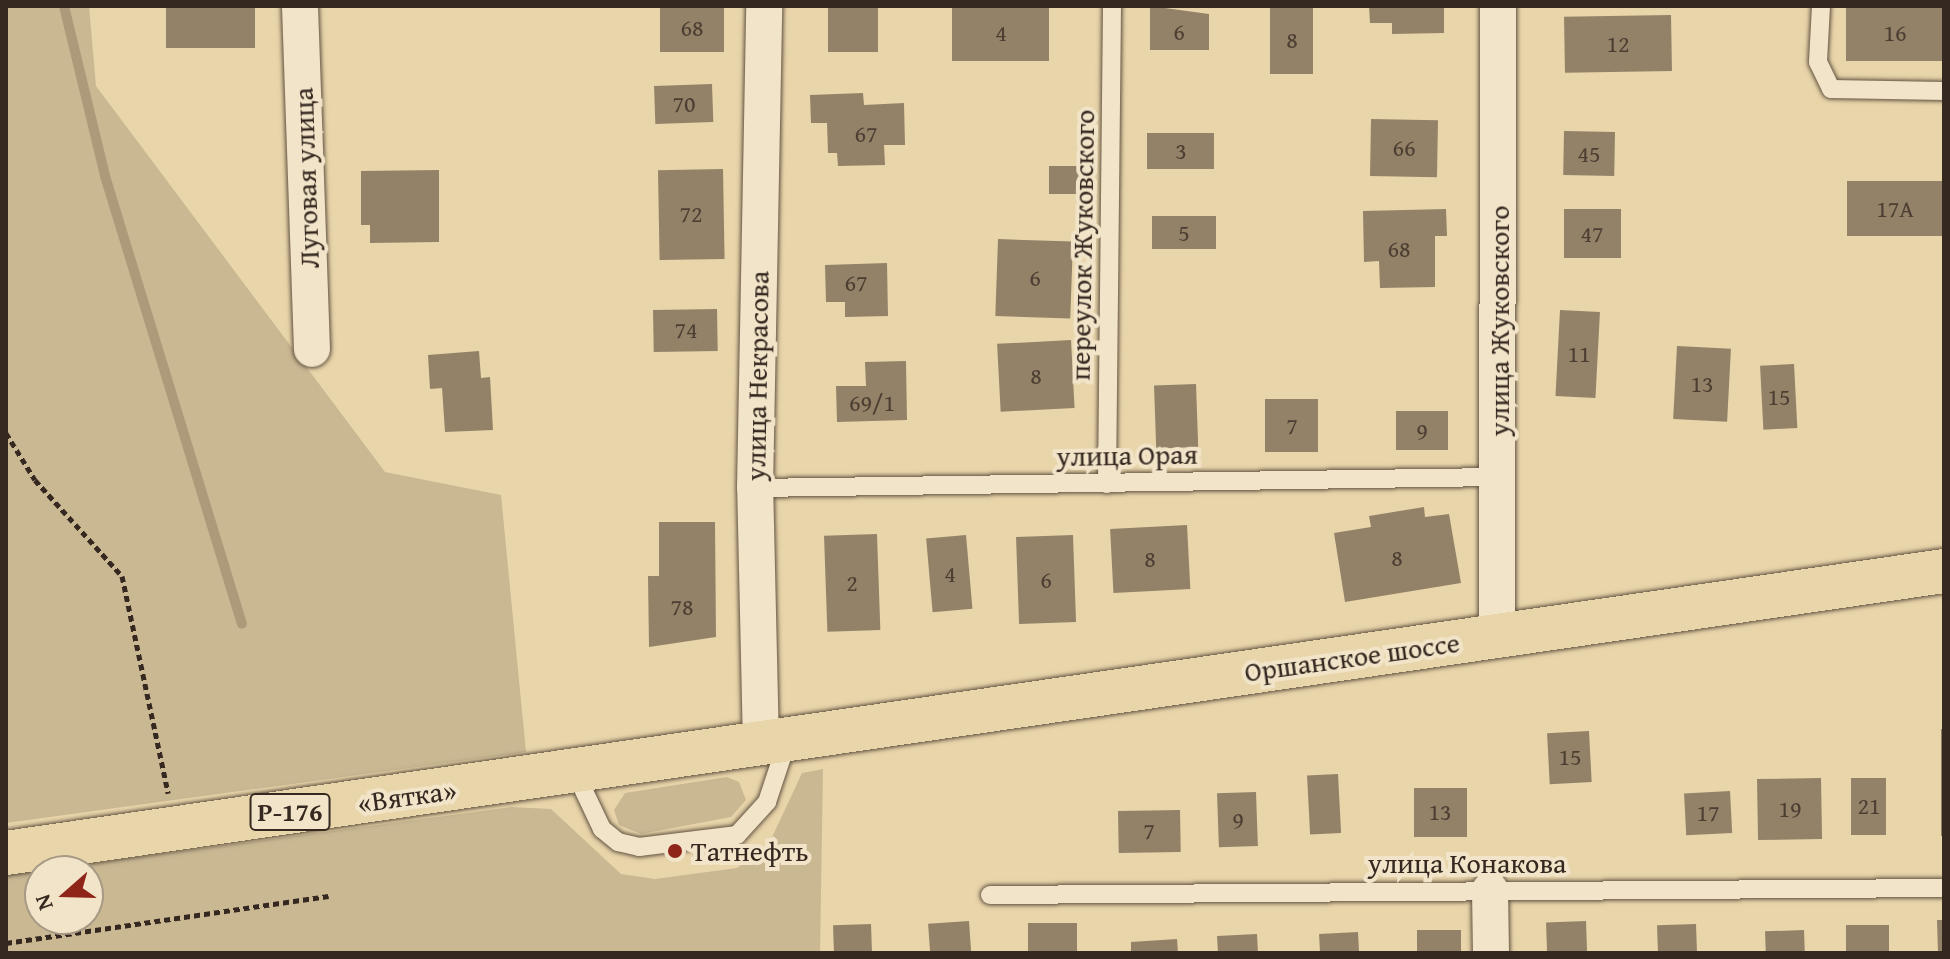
<!DOCTYPE html>
<meta charset="utf-8">
<style>
body{margin:0}
#map{position:relative;width:1950px;height:959px;overflow:hidden;background:#e9d5aa;font-family:"Gentium Book Plus",serif}
div>[style]{position:absolute}
.green>*{inset:0;background:#cab893}
.stream>*{height:10px;margin:-5px;padding:0 5px;transform-origin:5px;border-radius:5px;background:#ac9a7b}
.building>*{inset:0;background:#938268;transform-origin:0 0}
.path>*{height:5px;margin-top:-2.5px;transform-origin:0;background:repeating-linear-gradient(90deg,#352820 0 6px,transparent 0 10px)}
.roads{filter:drop-shadow(0 0 2px #625342) drop-shadow(0 0 2px #625342)}
.lane>*{height:18px;margin:-9px;padding:0 9px;transform-origin:9px;border-radius:9px;background:#f1e4c8}
.street>*{height:36px;margin:-18px;padding:0 18px;transform-origin:18px;border-radius:18px;background:#f1e4c8}
.primary>*{height:44px;margin:-22px;padding:0 22px;transform-origin:22px;border-radius:22px;background:#e9d5aa}
.dots>*{width:22px;height:22px;translate:-50% -50%;box-sizing:border-box;border:4px solid #f1e4c8;border-radius:50%}
span{translate:-50% -50%;white-space:nowrap;text-align:center;line-height:1.15;-webkit-text-stroke:8px #f1e4c8;paint-order:stroke}
.number-label{font-size:24px;color:#4c3e32}
.number-label span{-webkit-text-stroke-width:0}
.shield-label span{padding:2px 6px;background:#f1e4c8;border:2px solid;border-radius:6px;-webkit-text-stroke-width:0}
.shield-label{font-size:26px;color:#352820;font-weight:700}
.street-label{font-size:28px;color:#352820}
.poi-label{font-size:28px;color:#352820}
.left{translate:0 -50%;text-align:left}
.frame{position:absolute;inset:0;border:8px solid #352820;pointer-events:none}
.north{position:absolute;left:24px;top:855px;width:80px;height:80px;box-sizing:border-box;background:#f1e4c8;border:2px solid #a69985;border-radius:50%;rotate:250deg;font-size:22px;font-weight:700;line-height:32px;text-align:center;color:#352820}
.north::after{content:'';display:block;margin:auto;width:28px;height:36px;background:#8f2418;clip-path:polygon(50% 0,100% 100%,50% 72%,0 100%)}
</style>
<div id="map">
<div class="green">
<i style="clip-path:polygon(6px 6px,89px 6px,96px 86px,385px 472px,501px 495px,526px 752px,6px 823px)"></i>
<i style="clip-path:polygon(evenodd,823px 769px,820px 953px,6px 953px,6px 875px,511px 807px,551px 809px,621px 874px,655px 879px,737px 868px,768px 846px,802px 773px,823px 769px,40px 871px,88px 871px,88px 919px,40px 919px,40px 871px)"></i>
<i style="clip-path:polygon(727px 777px,739px 782px,746px 800px,731px 817px,641px 834px,619px 825px,614px 810px,625px 793px)"></i>
</div>
<div class="stream">
<i style="left:64px;top:6px;width:175px;rotate:76.4deg"></i>
<i style="left:105px;top:176px;width:468px;rotate:73deg"></i>
</div>
<div class="building">
<i style="left:166px;top:6px;width:89px;height:42px"></i>
<i style="left:660px;top:6px;width:64px;height:46px"></i>
<i style="left:828px;top:6px;width:50px;height:46px"></i>
<i style="left:952px;top:6px;width:97px;height:55px"></i>
<i style="clip-path:polygon(1150px 6px,1209px 14px,1209px 50px,1150px 50px)"></i>
<i style="left:1270px;top:6px;width:43px;height:68px"></i>
<i style="clip-path:polygon(1369px 6px,1444px 6px,1444px 33px,1392px 34px,1392px 23px,1370px 23px)"></i>
<i style="left:1846px;top:6px;width:98px;height:55px"></i>
<i style="left:1671px;top:15px;width:56px;height:107px;rotate:89deg"></i>
<i style="left:712px;top:84px;width:38px;height:58px;rotate:88deg"></i>
<i style="clip-path:polygon(863px 93px,864px 105px,904px 103px,905px 145px,884px 145px,885px 165px,838px 166px,837px 153px,828px 153px,827px 123px,811px 123px,810px 95px)"></i>
<i style="left:1371px;top:119px;width:67px;height:57px;rotate:1deg"></i>
<i style="left:1564px;top:131px;width:51px;height:44px;rotate:1deg"></i>
<i style="left:1214px;top:133px;width:36px;height:67px;rotate:90deg"></i>
<i style="left:1049px;top:166px;width:31px;height:28px"></i>
<i style="left:723px;top:169px;width:90px;height:65px;rotate:89deg"></i>
<i style="clip-path:polygon(439px 170px,439px 242px,370px 243px,370px 225px,361px 225px,361px 171px)"></i>
<i style="left:1847px;top:181px;width:97px;height:55px"></i>
<i style="clip-path:polygon(1446px 209px,1447px 236px,1435px 236px,1435px 287px,1380px 288px,1379px 261px,1364px 262px,1363px 211px)"></i>
<i style="left:1564px;top:209px;width:57px;height:49px"></i>
<i style="left:1216px;top:216px;width:33px;height:64px;rotate:90deg"></i>
<i style="left:998px;top:239px;width:75px;height:77px;rotate:2deg"></i>
<i style="clip-path:polygon(887px 263px,888px 316px,845px 317px,845px 302px,826px 302px,825px 265px)"></i>
<i style="left:717px;top:309px;width:42px;height:64px;rotate:89deg"></i>
<i style="left:1560px;top:310px;width:40px;height:86px;rotate:3deg"></i>
<i style="left:1071px;top:340px;width:68px;height:74px;rotate:87deg"></i>
<i style="left:1677px;top:346px;width:54px;height:73px;rotate:3deg"></i>
<i style="clip-path:polygon(479px 351px,481px 378px,490px 377px,493px 430px,445px 432px,442px 388px,430px 389px,428px 355px)"></i>
<i style="clip-path:polygon(906px 361px,907px 420px,837px 422px,836px 386px,866px 386px,865px 362px)"></i>
<i style="left:1794px;top:364px;width:64px;height:34px;rotate:87deg"></i>
<i style="left:1196px;top:384px;width:63px;height:42px;rotate:88deg"></i>
<i style="left:1318px;top:399px;width:53px;height:53px;rotate:90deg"></i>
<i style="left:1396px;top:411px;width:52px;height:39px"></i>
<i style="clip-path:polygon(1424px 507px,1425px 517px,1449px 514px,1461px 583px,1345px 602px,1334px 533px,1371px 527px,1369px 516px)"></i>
<i style="clip-path:polygon(659px 522px,715px 522px,716px 637px,649px 647px,648px 576px,659px 576px)"></i>
<i style="left:1187px;top:525px;width:64px;height:77px;rotate:87deg"></i>
<i style="left:877px;top:534px;width:96px;height:53px;rotate:88deg"></i>
<i style="left:966px;top:535px;width:74px;height:40px;rotate:85deg"></i>
<i style="left:1073px;top:535px;width:87px;height:57px;rotate:88deg"></i>
<i style="left:1941px;top:729px;width:3px;height:107px"></i>
<i style="left:1589px;top:731px;width:51px;height:42px;rotate:87deg"></i>
<i style="left:1338px;top:774px;width:59px;height:31px;rotate:87deg"></i>
<i style="left:1821px;top:778px;width:61px;height:64px;rotate:89deg"></i>
<i style="left:1851px;top:778px;width:35px;height:57px"></i>
<i style="left:1414px;top:788px;width:53px;height:49px"></i>
<i style="left:1730px;top:791px;width:42px;height:46px;rotate:87deg"></i>
<i style="left:1256px;top:792px;width:54px;height:39px;rotate:88deg"></i>
<i style="left:1180px;top:810px;width:42px;height:62px;rotate:89deg"></i>
<i style="clip-path:polygon(1937px 920px,1944px 920px,1944px 953px,1938px 953px)"></i>
<i style="left:969px;top:921px;width:32px;height:41px;rotate:86deg"></i>
<i style="left:1586px;top:921px;width:32px;height:40px;rotate:88deg"></i>
<i style="left:1028px;top:923px;width:49px;height:30px"></i>
<i style="left:871px;top:924px;width:29px;height:38px;rotate:88deg"></i>
<i style="left:1696px;top:924px;width:29px;height:39px;rotate:88deg"></i>
<i style="left:1846px;top:925px;width:43px;height:28px"></i>
<i style="left:1417px;top:930px;width:44px;height:23px"></i>
<i style="left:1804px;top:930px;width:23px;height:39px;rotate:88deg"></i>
<i style="left:1358px;top:932px;width:21px;height:39px;rotate:87deg"></i>
<i style="left:1257px;top:934px;width:19px;height:40px;rotate:87deg"></i>
<i style="clip-path:polygon(1177px 939px,1178px 953px,1131px 953px,1131px 942px)"></i>
</div>
<div class="path">
<i style="left:6px;top:433px;width:55px;rotate:58.3deg"></i>
<i style="left:35px;top:480px;width:130px;rotate:47.8deg"></i>
<i style="left:122px;top:576px;width:222px;rotate:78deg"></i>
<i style="left:6px;top:943px;width:326px;rotate:-8.3deg"></i>
</div>
<div class="roads">
<div class="lane">
<i style="left:1821px;top:6px;width:56px;rotate:93.1deg"></i>
<i style="left:1818px;top:62px;width:30px;rotate:64deg"></i>
<i style="left:1831px;top:89px;width:113px;rotate:1deg"></i>
<i style="left:1107px;top:484px;width:478px;rotate:-89.4deg"></i>
<i style="left:755px;top:488px;width:744px;rotate:-0.85deg"></i>
<i style="left:575px;top:772px;width:63px;rotate:64.7deg"></i>
<i style="left:602px;top:829px;width:21px;rotate:39deg"></i>
<i style="left:618px;top:842px;width:22px;rotate:13deg"></i>
<i style="left:639px;top:847px;width:99px;rotate:-7deg"></i>
<i style="left:737px;top:835px;width:45px;rotate:-47.7deg"></i>
<i style="left:767px;top:802px;width:63px;rotate:-71.6deg"></i>
<i style="left:990px;top:895px;width:954px;rotate:-0.42deg"></i>
</div>
<div class="street">
<i style="left:300px;top:6px;width:343px;rotate:88deg"></i>
<i style="left:1497px;top:636px;width:630px;rotate:-89.91deg"></i>
<i style="left:761px;top:745px;width:257px;rotate:-91.3deg"></i>
<i style="left:755px;top:488px;width:482px;rotate:-88.9deg"></i>
<i style="left:1490px;top:890px;width:63px;rotate:89.1deg"></i>
</div>
<div class="primary">
<i style="left:6px;top:853px;width:1958px;rotate:-8.28deg"></i>
</div>
</div>
<div class="dots">
<i style="left:675px;top:851px;background:#8f2418"></i>
</div>
<div class="number-label">
<span style="left:692px;top:28px">68</span>
<span style="left:1179px;top:32px">6</span>
<span style="left:1001px;top:33px">4</span>
<span style="left:1895px;top:33px">16</span>
<span style="left:1292px;top:40px">8</span>
<span style="left:1618px;top:44px">12</span>
<span style="left:684px;top:104px">70</span>
<span style="left:866px;top:134px">67</span>
<span style="left:1404px;top:148px">66</span>
<span style="left:1181px;top:151px">3</span>
<span style="left:1589px;top:154px">45</span>
<span style="left:1895px;top:209px">17А</span>
<span style="left:691px;top:214px">72</span>
<span style="left:1184px;top:233px">5</span>
<span style="left:1592px;top:234px">47</span>
<span style="left:1399px;top:249px">68</span>
<span style="left:1035px;top:278px">6</span>
<span style="left:856px;top:283px">67</span>
<span style="left:686px;top:330px">74</span>
<span style="left:1579px;top:354px">11</span>
<span style="left:1036px;top:376px">8</span>
<span style="left:1702px;top:384px">13</span>
<span style="left:1779px;top:397px">15</span>
<span style="left:872px;top:403px">69/1</span>
<span style="left:1292px;top:426px">7</span>
<span style="left:1422px;top:431px">9</span>
<span style="left:1397px;top:558px">8</span>
<span style="left:1150px;top:559px">8</span>
<span style="left:950px;top:574px">4</span>
<span style="left:1046px;top:580px">6</span>
<span style="left:852px;top:583px">2</span>
<span style="left:682px;top:607px">78</span>
<span style="left:1570px;top:757px">15</span>
<span style="left:1869px;top:806px">21</span>
<span style="left:1790px;top:809px">19</span>
<span style="left:1440px;top:812px">13</span>
<span style="left:1708px;top:813px">17</span>
<span style="left:1238px;top:820px">9</span>
<span style="left:1149px;top:831px">7</span>
</div>
<div class="shield-label">
<span style="left:290px;top:812px">Р-176</span>
</div>
<div class="street-label">
<span style="left:306px;top:178px;rotate:-92deg">Луговая улица</span>
<span style="left:1082px;top:245px;rotate:-89deg">переулок Жуковского</span>
<span style="left:1499px;top:321px;rotate:-90deg">улица Жуковского</span>
<span style="left:757px;top:376px;rotate:-89deg">улица Некрасова</span>
<span style="left:1127px;top:455px;rotate:-1deg">улица Орая</span>
<span style="left:1352px;top:657px;rotate:-8deg">Оршанское шоссе</span>
<span style="left:407px;top:796px;rotate:-8deg">«Вятка»</span>
<span style="left:1467px;top:863px">улица Конакова</span>
</div>
<div class="poi-label">
<span class="left" style="left:691px;top:851px">Татнефть</span>
</div>
<div class="frame"></div>
<div class="north">N</div>
</div>
